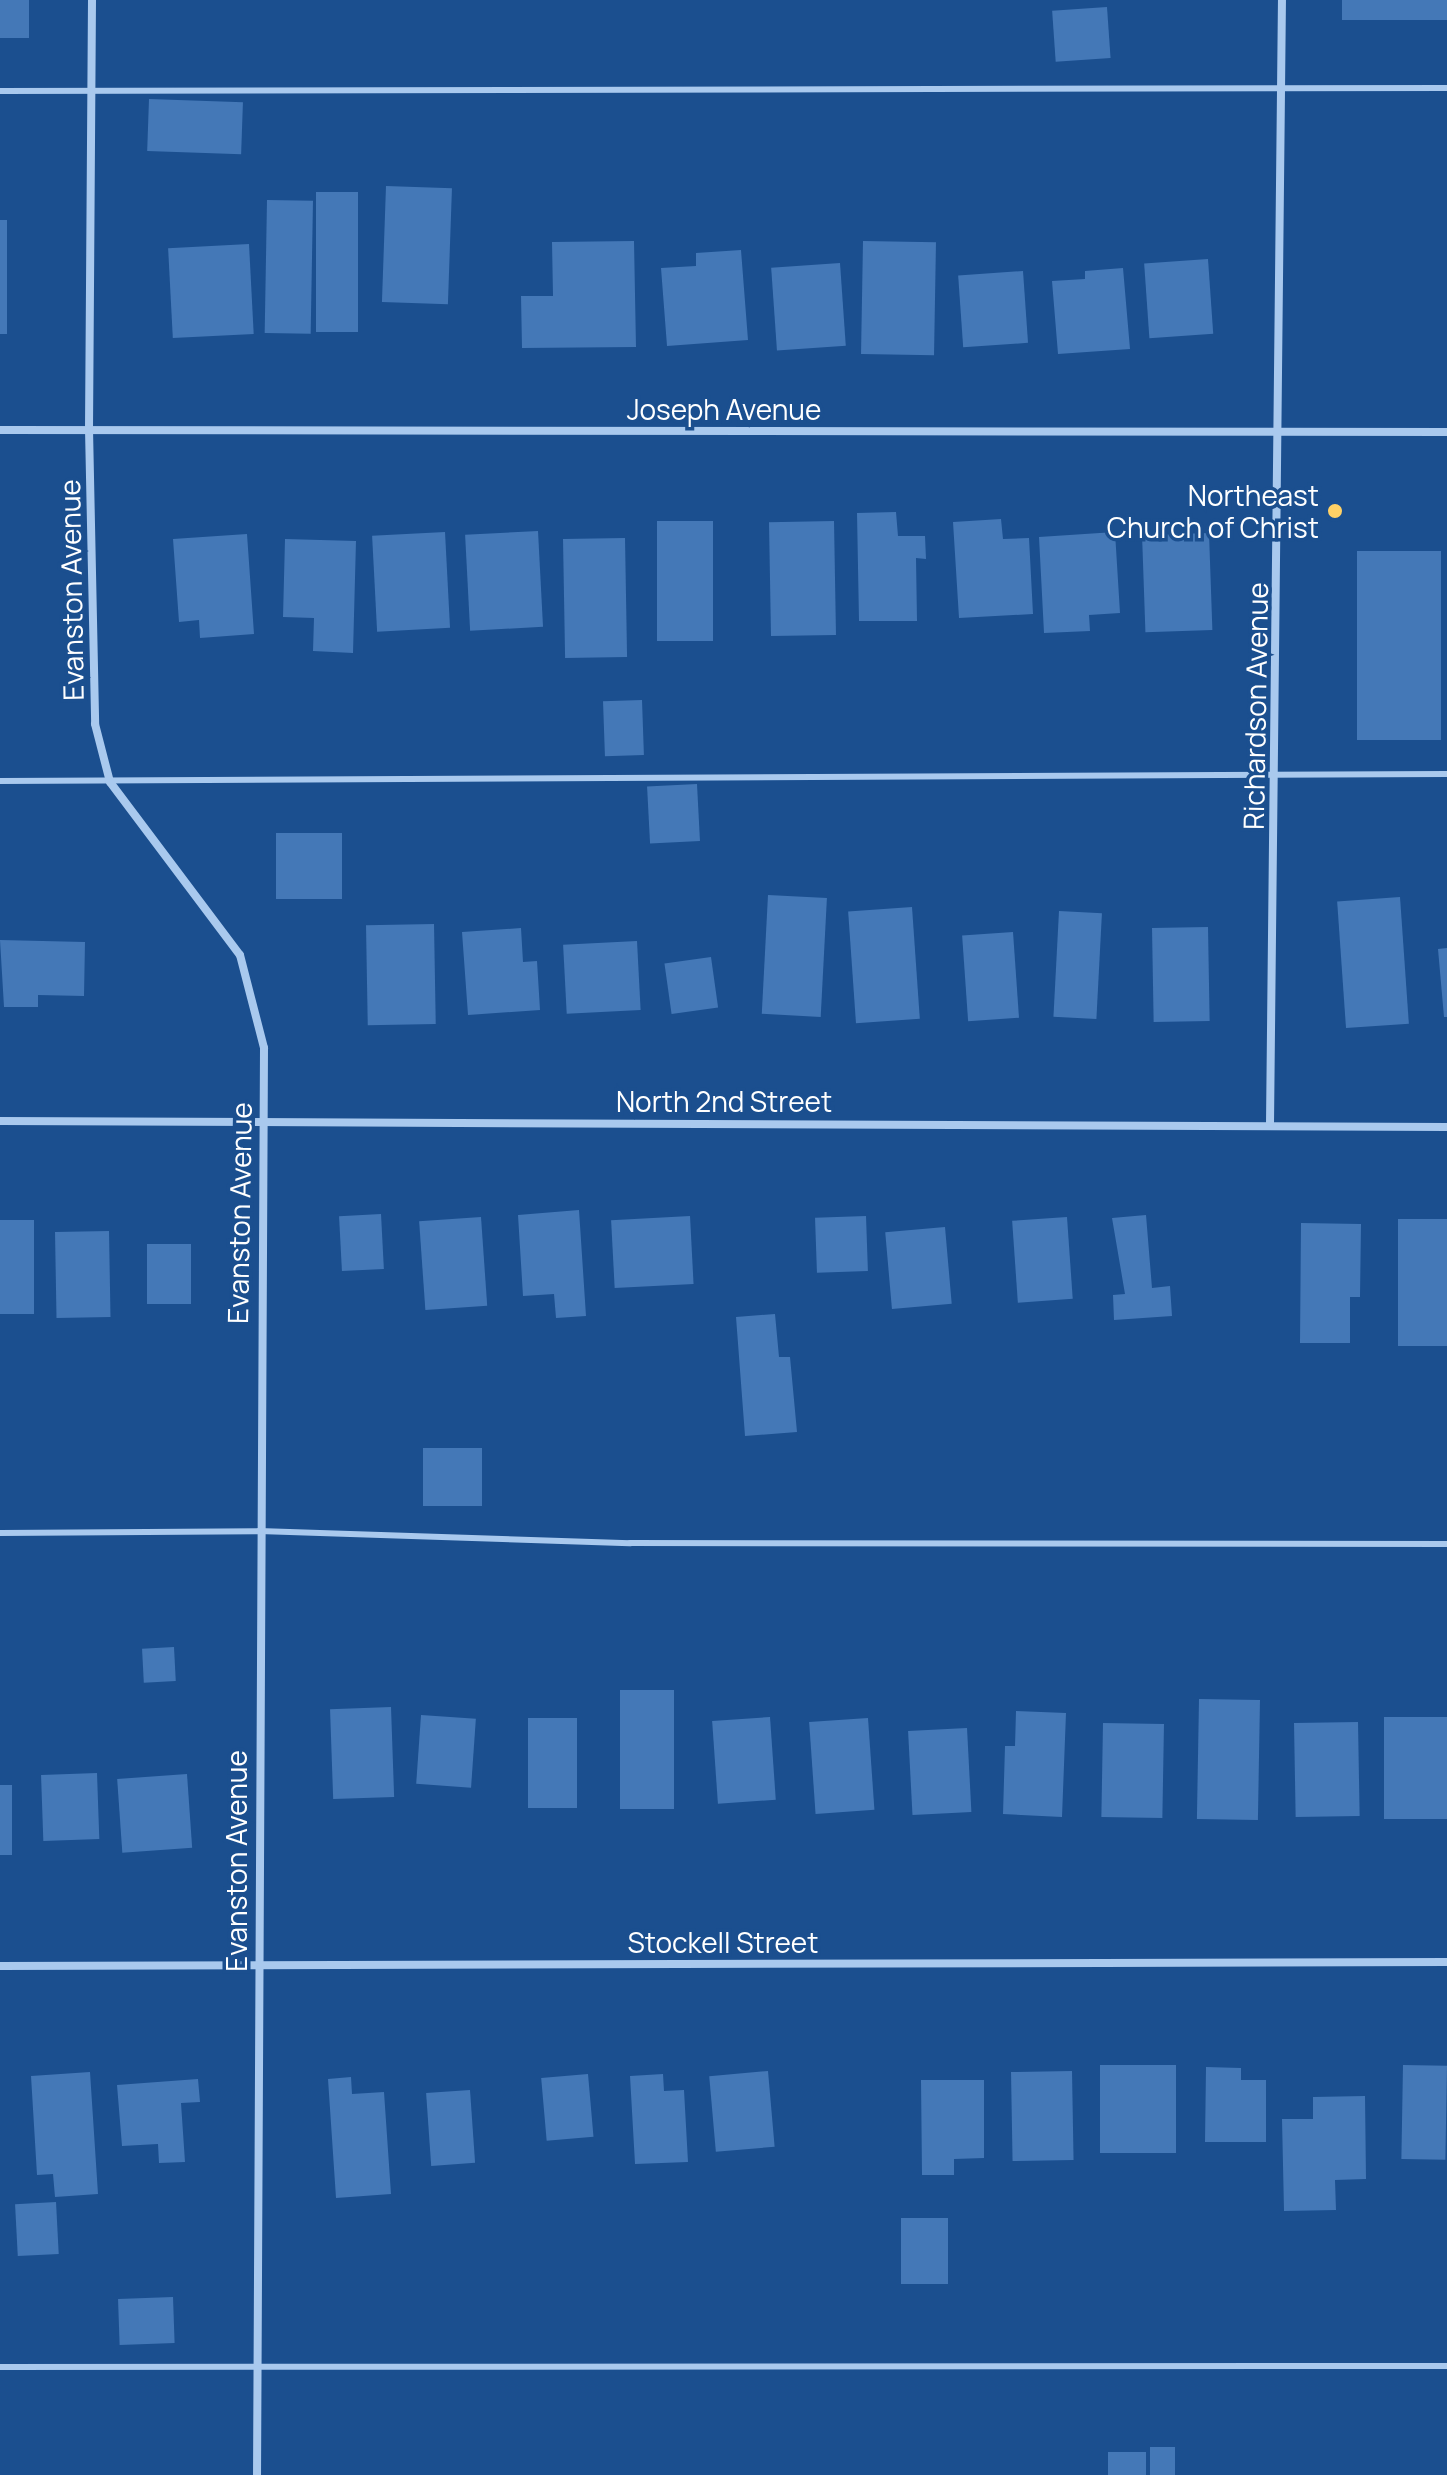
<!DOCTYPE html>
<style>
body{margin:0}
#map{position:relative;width:1447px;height:2475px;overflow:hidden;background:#1b4f8f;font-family:Manrope,sans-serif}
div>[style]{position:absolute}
.building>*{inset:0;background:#4478b7;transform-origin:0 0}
.service>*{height:6px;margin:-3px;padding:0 3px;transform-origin:3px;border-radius:3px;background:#a9c9ee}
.minor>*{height:8px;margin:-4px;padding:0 4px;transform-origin:4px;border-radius:4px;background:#a9c9ee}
.dots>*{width:22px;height:22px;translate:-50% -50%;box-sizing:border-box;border:4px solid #1b4f8f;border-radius:50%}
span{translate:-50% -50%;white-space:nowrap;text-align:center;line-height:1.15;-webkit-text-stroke:7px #1b4f8f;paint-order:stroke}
.street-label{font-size:28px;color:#fff}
.poi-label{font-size:28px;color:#fff}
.right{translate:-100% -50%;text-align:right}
</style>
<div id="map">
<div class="building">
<i style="left:0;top:0;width:29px;height:38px"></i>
<i style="left:1342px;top:0;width:105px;height:20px"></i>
<i style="left:1107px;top:7px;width:51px;height:55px;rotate:86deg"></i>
<i style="left:149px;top:99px;width:94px;height:52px;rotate:2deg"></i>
<i style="left:386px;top:186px;width:66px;height:116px;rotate:2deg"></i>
<i style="left:316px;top:192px;width:42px;height:140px"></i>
<i style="left:267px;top:200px;width:46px;height:133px;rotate:1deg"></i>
<i style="left:0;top:220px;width:7px;height:114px"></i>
<i style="clip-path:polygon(634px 241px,636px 347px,522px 348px,521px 296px,553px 296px,552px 242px)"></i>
<i style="left:863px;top:241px;width:73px;height:113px;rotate:1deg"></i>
<i style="left:249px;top:244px;width:90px;height:81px;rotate:87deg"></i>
<i style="clip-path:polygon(741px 250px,748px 340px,667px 346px,661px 268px,696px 266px,696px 253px)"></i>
<i style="left:1208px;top:259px;width:75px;height:64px;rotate:86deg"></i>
<i style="left:840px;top:263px;width:83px;height:69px;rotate:86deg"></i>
<i style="clip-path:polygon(1123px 268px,1130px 349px,1058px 354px,1052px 281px,1085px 279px,1085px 271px)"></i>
<i style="left:1023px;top:271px;width:72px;height:65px;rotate:86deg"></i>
<i style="clip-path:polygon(896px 512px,898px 536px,925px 536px,926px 559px,916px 558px,917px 621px,859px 621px,857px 513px)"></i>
<i style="clip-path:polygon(1001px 519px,1003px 539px,1029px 538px,1033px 614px,959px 618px,953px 522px)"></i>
<i style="left:713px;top:521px;width:120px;height:56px;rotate:90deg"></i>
<i style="left:834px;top:521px;width:114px;height:65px;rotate:89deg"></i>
<i style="left:538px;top:531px;width:96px;height:73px;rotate:87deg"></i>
<i style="left:445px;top:532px;width:96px;height:73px;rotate:87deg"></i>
<i style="clip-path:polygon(1115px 532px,1120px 613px,1089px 615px,1090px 631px,1044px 633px,1039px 537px)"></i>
<i style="left:1209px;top:533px;width:97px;height:67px;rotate:88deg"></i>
<i style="clip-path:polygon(247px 534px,254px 634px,200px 638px,199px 620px,179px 622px,173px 539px)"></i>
<i style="left:625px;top:538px;width:119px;height:62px;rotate:89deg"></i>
<i style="clip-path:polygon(285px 539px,356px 541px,353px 653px,313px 651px,314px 618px,283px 617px)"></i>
<i style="left:1357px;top:551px;width:84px;height:189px"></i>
<i style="left:642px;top:700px;width:55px;height:39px;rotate:88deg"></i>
<i style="left:697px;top:784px;width:57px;height:50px;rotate:87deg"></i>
<i style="left:276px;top:833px;width:66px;height:66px"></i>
<i style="left:768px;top:895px;width:59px;height:119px;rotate:3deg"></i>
<i style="left:1400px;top:897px;width:127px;height:63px;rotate:86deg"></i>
<i style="left:912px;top:907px;width:112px;height:64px;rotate:86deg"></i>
<i style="left:1059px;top:911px;width:43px;height:106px;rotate:3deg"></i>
<i style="left:434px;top:924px;width:100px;height:68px;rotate:89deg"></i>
<i style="left:1208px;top:927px;width:94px;height:56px;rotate:89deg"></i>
<i style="clip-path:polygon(521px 928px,523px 962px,537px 961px,540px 1010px,468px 1015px,462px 932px)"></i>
<i style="left:1013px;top:932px;width:86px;height:51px;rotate:86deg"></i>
<i style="clip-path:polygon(0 940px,85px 942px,84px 996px,38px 995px,38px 1007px,4px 1007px)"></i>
<i style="left:637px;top:941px;width:69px;height:74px;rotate:87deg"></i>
<i style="clip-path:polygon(1447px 948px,1447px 1017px,1444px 1017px,1438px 949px)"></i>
<i style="left:711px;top:957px;width:51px;height:47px;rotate:82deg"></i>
<i style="clip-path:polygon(579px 1210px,586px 1316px,556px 1318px,554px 1294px,523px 1296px,518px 1215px)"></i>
<i style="left:381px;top:1214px;width:55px;height:42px;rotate:87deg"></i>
<i style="clip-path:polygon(1146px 1215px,1152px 1288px,1170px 1286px,1172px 1316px,1114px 1320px,1113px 1295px,1125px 1294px,1112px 1218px)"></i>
<i style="left:690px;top:1216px;width:68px;height:79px;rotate:87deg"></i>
<i style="left:866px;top:1216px;width:55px;height:51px;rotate:88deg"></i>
<i style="left:481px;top:1217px;width:89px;height:62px;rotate:86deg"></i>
<i style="left:1067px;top:1217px;width:82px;height:55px;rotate:86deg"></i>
<i style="left:1398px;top:1219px;width:49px;height:127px"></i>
<i style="left:0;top:1220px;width:34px;height:94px"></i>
<i style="clip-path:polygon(1301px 1223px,1361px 1224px,1360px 1297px,1350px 1297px,1350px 1343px,1300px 1343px)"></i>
<i style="left:945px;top:1227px;width:77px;height:60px;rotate:85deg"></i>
<i style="left:109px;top:1231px;width:86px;height:54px;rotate:89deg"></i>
<i style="left:147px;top:1244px;width:44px;height:60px"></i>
<i style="clip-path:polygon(775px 1314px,779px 1357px,790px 1357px,797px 1432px,745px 1436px,736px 1317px)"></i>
<i style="left:423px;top:1448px;width:59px;height:58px"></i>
<i style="left:174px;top:1647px;width:34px;height:32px;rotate:87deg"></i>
<i style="left:620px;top:1690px;width:54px;height:119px"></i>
<i style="left:1199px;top:1699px;width:61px;height:120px;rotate:1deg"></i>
<i style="left:391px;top:1707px;width:90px;height:61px;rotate:88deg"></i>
<i style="clip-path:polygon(1016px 1711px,1066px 1713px,1062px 1817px,1003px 1814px,1005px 1746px,1015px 1746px)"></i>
<i style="left:421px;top:1715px;width:55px;height:69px;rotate:4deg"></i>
<i style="left:770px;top:1717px;width:83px;height:58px;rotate:86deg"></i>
<i style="left:1447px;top:1717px;width:102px;height:63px;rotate:90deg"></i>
<i style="left:528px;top:1718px;width:49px;height:90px"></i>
<i style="left:868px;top:1718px;width:92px;height:59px;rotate:86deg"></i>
<i style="left:1358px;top:1722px;width:94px;height:64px;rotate:89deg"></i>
<i style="left:1103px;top:1723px;width:61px;height:94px;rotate:1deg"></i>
<i style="left:967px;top:1728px;width:84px;height:59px;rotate:87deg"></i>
<i style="left:97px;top:1773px;width:66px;height:56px;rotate:88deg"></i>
<i style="left:187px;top:1774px;width:74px;height:70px;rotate:86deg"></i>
<i style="left:0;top:1785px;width:12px;height:70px"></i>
<i style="left:1100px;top:2065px;width:76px;height:88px"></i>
<i style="left:1403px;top:2065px;width:44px;height:94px;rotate:1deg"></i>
<i style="clip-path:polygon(1206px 2067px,1241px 2068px,1241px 2080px,1266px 2080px,1266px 2142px,1205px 2142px)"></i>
<i style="left:768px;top:2071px;width:76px;height:59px;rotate:85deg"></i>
<i style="left:1072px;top:2071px;width:89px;height:61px;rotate:89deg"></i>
<i style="clip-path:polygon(90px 2072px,98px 2194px,55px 2197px,53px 2174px,37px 2175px,31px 2076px)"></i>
<i style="left:588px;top:2074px;width:63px;height:47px;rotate:85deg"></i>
<i style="clip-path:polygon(663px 2074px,664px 2091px,684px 2090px,688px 2162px,635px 2164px,630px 2076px)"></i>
<i style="clip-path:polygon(351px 2077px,352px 2094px,384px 2092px,391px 2194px,336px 2198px,328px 2079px)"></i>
<i style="clip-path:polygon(198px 2079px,200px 2102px,181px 2103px,185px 2162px,159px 2163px,158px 2144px,122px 2146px,117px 2085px)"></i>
<i style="clip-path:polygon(921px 2080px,984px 2080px,984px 2158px,954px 2159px,954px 2175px,922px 2175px)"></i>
<i style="left:470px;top:2090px;width:73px;height:44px;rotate:86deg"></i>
<i style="clip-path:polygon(1365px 2096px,1366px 2179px,1335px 2180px,1336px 2210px,1284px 2211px,1282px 2119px,1313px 2119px,1313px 2097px)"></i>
<i style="left:56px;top:2202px;width:52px;height:41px;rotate:87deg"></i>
<i style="left:901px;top:2218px;width:47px;height:66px"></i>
<i style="left:173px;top:2297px;width:46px;height:55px;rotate:88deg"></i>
<i style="left:1150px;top:2447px;width:25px;height:28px"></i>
<i style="left:1146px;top:2452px;width:23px;height:38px;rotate:90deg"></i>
</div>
<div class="service">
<i style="left:0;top:91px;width:1447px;rotate:-0.12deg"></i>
<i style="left:0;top:781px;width:1447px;rotate:-0.28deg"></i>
<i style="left:0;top:1533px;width:259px;rotate:-0.4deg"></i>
<i style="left:259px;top:1531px;width:371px;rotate:1.9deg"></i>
<i style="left:630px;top:1543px;width:817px;rotate:0.07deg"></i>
<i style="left:0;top:2367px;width:1447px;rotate:-0.04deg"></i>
</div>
<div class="minor">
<i style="left:92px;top:0;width:429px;rotate:90.4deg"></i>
<i style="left:89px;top:429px;width:295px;rotate:88.8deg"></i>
<i style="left:95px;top:724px;width:60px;rotate:75.5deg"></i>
<i style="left:110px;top:782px;width:216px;rotate:53.1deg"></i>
<i style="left:240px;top:955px;width:96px;rotate:75.5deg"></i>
<i style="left:264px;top:1048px;width:1427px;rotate:90.28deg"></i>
<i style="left:0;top:430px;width:1447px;rotate:0.08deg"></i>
<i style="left:0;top:1121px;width:1447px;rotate:0.24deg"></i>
<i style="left:1270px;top:1124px;width:1124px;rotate:-89.39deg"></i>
<i style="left:0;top:1966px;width:1447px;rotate:-0.16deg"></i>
</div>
<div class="dots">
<i style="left:1335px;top:511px;background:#ffd166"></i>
</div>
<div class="street-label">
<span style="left:724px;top:409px">Joseph Avenue</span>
<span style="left:71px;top:590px;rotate:-91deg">Evanston Avenue</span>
<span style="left:1255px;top:706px;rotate:-89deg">Richardson Avenue</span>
<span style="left:724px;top:1101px">North 2nd Street</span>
<span style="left:239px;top:1213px;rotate:-89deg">Evanston Avenue</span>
<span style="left:236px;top:1861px;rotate:-90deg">Evanston Avenue</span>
<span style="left:723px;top:1942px">Stockell Street</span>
</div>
<div class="poi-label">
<span class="right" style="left:1319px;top:511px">Northeast<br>Church of Christ</span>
</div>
</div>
